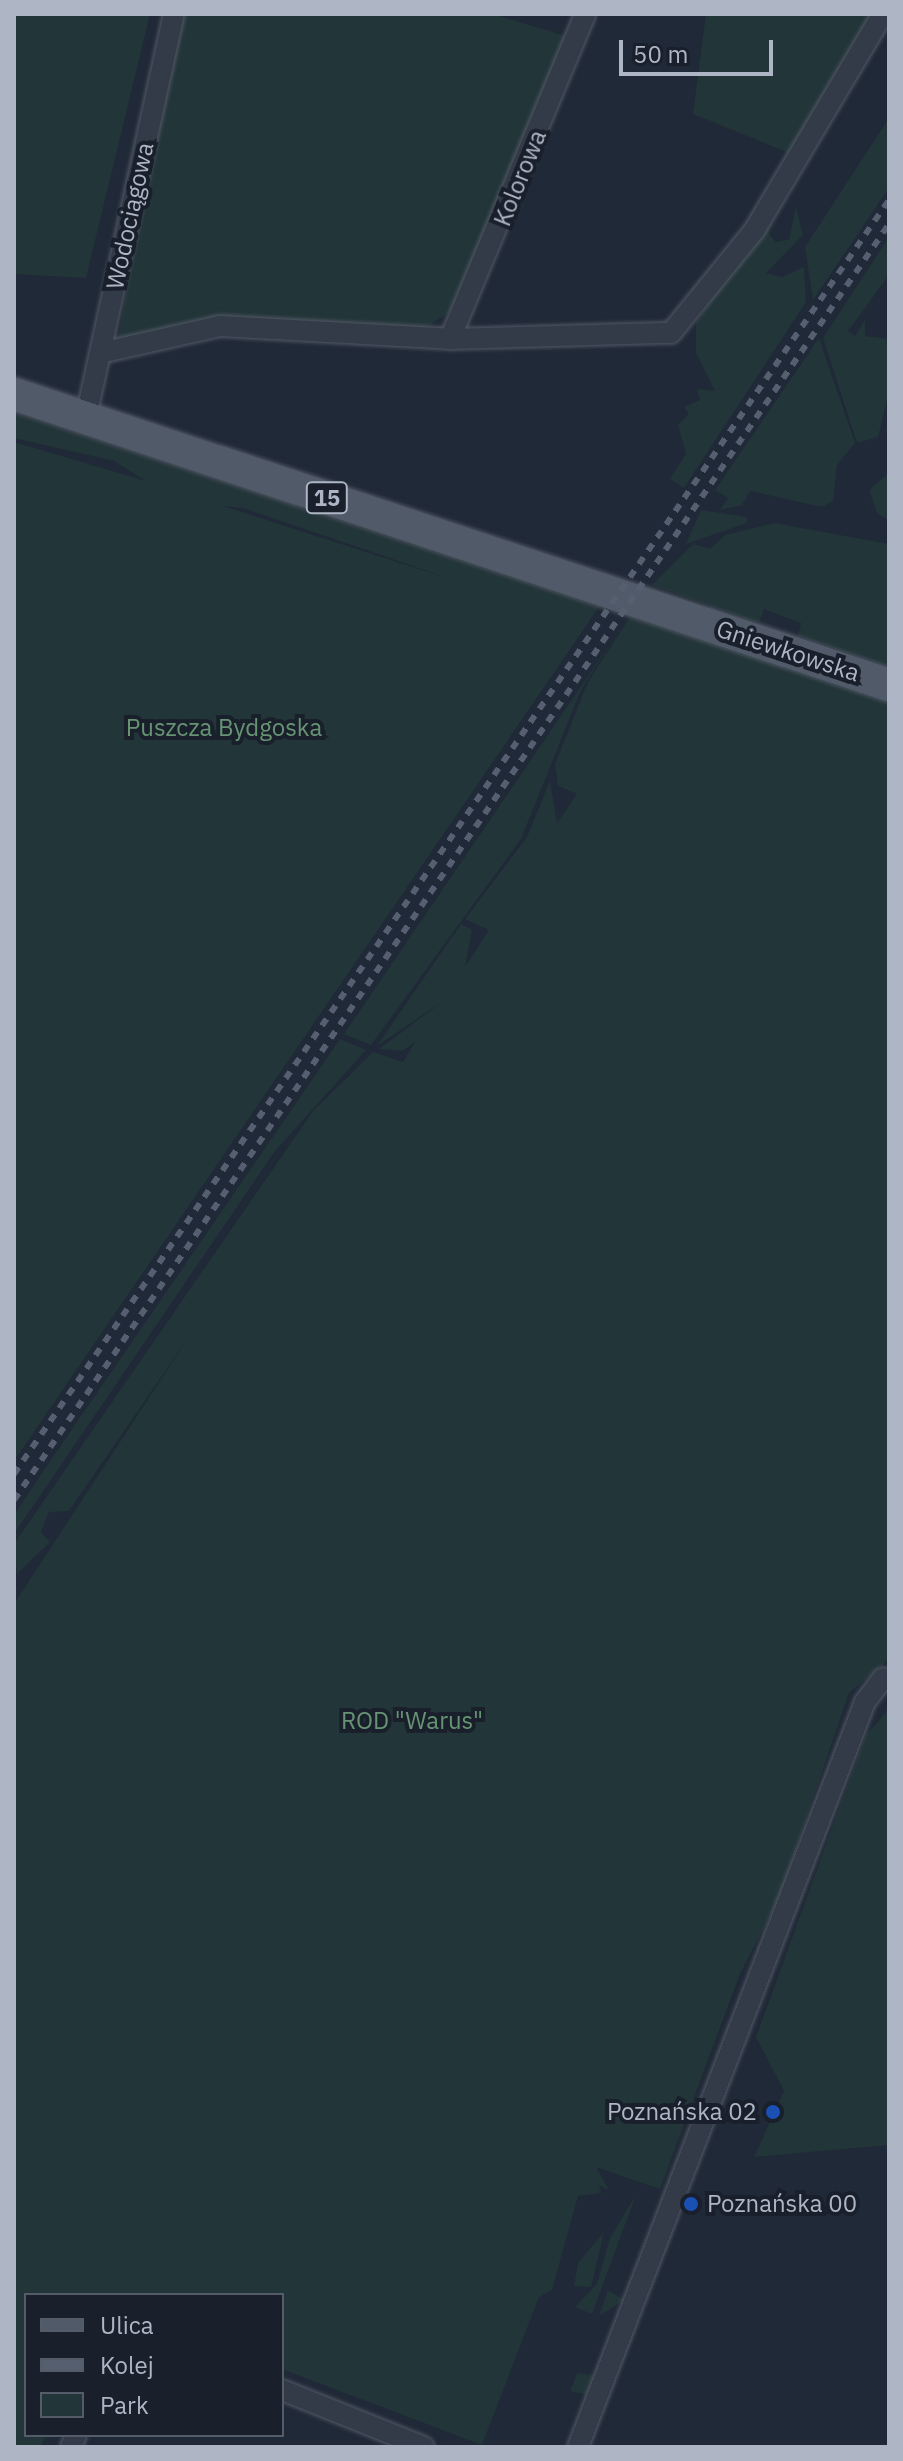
<!DOCTYPE html>
<meta charset="utf-8">
<style>
body{margin:0}
#map{position:relative;width:903px;height:2461px;overflow:hidden;background:#202937;font-family:"IBM Plex Sans",sans-serif}
div>[style]{position:absolute}
.green>*{inset:0;background:#223538}
.roads{filter:drop-shadow(0 0 2px #515865) drop-shadow(0 0 2px #515865)}
.street>*{height:20px;margin:-10px;padding:0 10px;transform-origin:10px;border-radius:10px;background:#343b48}
.primary>*{height:32px;margin:-16px;padding:0 16px;transform-origin:16px;border-radius:16px;background:#515a68}
.rail>*{height:6px;margin-top:-3px;transform-origin:0;background:repeating-linear-gradient(90deg,#555f6f 0 8px,transparent 0 16px)}
.dots>*{width:22px;height:22px;translate:-50% -50%;box-sizing:border-box;border:4px solid #19202c;border-radius:50%}
span{translate:-50% -50%;white-space:nowrap;text-align:center;line-height:1.15;-webkit-text-stroke:8px #19202c;paint-order:stroke}
.shield-label span{padding:2px 6px;background:#19202c;border:2px solid;border-radius:6px;-webkit-text-stroke-width:0}
.shield-label{font-size:22px;color:#aeb5c4;font-weight:700}
.street-label{font-size:24px;color:#aeb5c4}
.park-label{font-size:24px;color:#669473}
.poi-label{font-size:24px;color:#aeb5c4}
.right{translate:-100% -50%;text-align:right}
.left{translate:0 -50%;text-align:left}
.frame{position:absolute;inset:0;border:16px solid #aeb5c4;pointer-events:none}
.legend{position:absolute;left:24px;top:2293px;width:260px;height:144px;box-sizing:border-box;background:#19202c;border:2px solid #555c69;margin:0;padding:10px 14px;list-style:none;font-size:24px;color:#aeb5c4}
.legend li{display:flex;align-items:center;gap:16px;height:40px}
.legend b{width:40px;border:2px solid #555c69}
.scale{position:absolute;left:619px;top:40px;width:154px;height:36px;box-sizing:border-box;border:4px solid #aeb5c4;border-top:0;padding-left:10px;font-size:24px;line-height:28px;white-space:nowrap;color:#aeb5c4;-webkit-text-stroke:6px #19202c;paint-order:stroke}
</style>
<div id="map">
<div class="green">
<i style="clip-path:polygon(14px 14px,150px 14px,86px 278px,14px 274px)"></i>
<i style="clip-path:polygon(174px 14px,493px 14px,569px 37px,473px 270px,448px 313px,424px 329px,208px 317px,125px 347px,118px 341px)"></i>
<i style="clip-path:polygon(706px 14px,870px 14px,789px 153px,693px 114px)"></i>
<i style="clip-path:polygon(889px 118px,889px 188px,813px 300px,805px 247px)"></i>
<i style="clip-path:polygon(778px 202px,768px 233px,776px 242px,789px 239px,796px 207px,803px 235px,766px 273px,782px 277px,804px 267px,806px 302px,684px 488px,670px 479px,686px 454px,678px 425px,689px 414px,684px 407px,700px 400px,697px 389px,715px 391px,696px 353px,696px 323px)"></i>
<i style="clip-path:polygon(889px 237px,889px 275px,848px 331px,855px 336px,865px 320px,865px 336px,889px 339px,889px 392px,878px 437px,857px 443px,823px 338px)"></i>
<i style="clip-path:polygon(819px 338px,855px 443px,837px 465px,833px 501px,822px 507px,750px 491px,742px 505px,720px 510px,728px 498px,715px 490px)"></i>
<i style="clip-path:polygon(evenodd,14px 413px,599px 607px,14px 1461px,14px 442px,146px 481px,114px 461px,14px 438px,14px 413px,223px 506px,243px 508px,445px 577px,444px 577px,223px 506px)"></i>
<i style="clip-path:polygon(889px 473px,889px 521px,877px 513px,869px 490px)"></i>
<i style="clip-path:polygon(701px 510px,747px 517px,747px 523px,686px 544px)"></i>
<i style="clip-path:polygon(774px 523px,889px 544px,889px 667px,798px 636px,801px 623px,764px 609px,759px 623px,652px 585px,693px 544px,710px 549px,725px 535px)"></i>
<i style="clip-path:polygon(630px 617px,889px 703px,889px 1659px,849px 1693px,779px 1898px,740px 1974px,660px 2189px,596px 2167px,609px 2190px,599px 2185px,601px 2193px,578px 2196px,552px 2290px,539px 2297px,482px 2445px,282px 2369px,282px 2295px,26px 2295px,26px 2435px,46px 2435px,41px 2447px,14px 2447px,14px 1604px,188px 1338px,69px 1511px,49px 1512px,41px 1532px,50px 1542px,17px 1574px,14px 1544px,313px 1111px,373px 1052px,403px 1062px,415px 1042px,402px 1051px,379px 1049px,442px 1002px,377px 1046px,461px 924px,472px 930px,465px 967px,489px 930px,465px 919px,527px 837px,550px 781px,557px 823px,577px 794px,558px 786px,555px 764px,588px 682px)"></i>
<i style="clip-path:polygon(614px 638px,581px 690px,521px 839px,371px 1045px,344px 1034px)"></i>
<i style="clip-path:polygon(340px 1039px,366px 1050px,275px 1151px,14px 1534px,14px 1515px,46px 1467px)"></i>
<i style="clip-path:polygon(889px 1709px,889px 2145px,754px 2157px,784px 2091px,756px 2037px,866px 1735px)"></i>
<i style="clip-path:polygon(636px 2195px,592px 2314px,575px 2307px,597px 2284px,610px 2238px)"></i>
<i style="clip-path:polygon(604px 2232px,591px 2287px,574px 2286px,578px 2263px)"></i>
<i style="clip-path:polygon(608px 2290px,624px 2300px,599px 2316px)"></i>
<i style="clip-path:polygon(577px 2373px,594px 2375px,586px 2395px,570px 2391px)"></i>
</div>
<div class="roads">
<div class="street">
<i style="left:450px;top:339px;width:352px;rotate:-67.4deg"></i>
<i style="left:100px;top:353px;width:123px;rotate:-12.7deg"></i>
<i style="left:220px;top:326px;width:230px;rotate:3.2deg"></i>
<i style="left:450px;top:339px;width:221px;rotate:-1.6deg"></i>
<i style="left:671px;top:333px;width:132px;rotate:-50.9deg"></i>
<i style="left:754px;top:231px;width:252px;rotate:-59.3deg"></i>
<i style="left:86px;top:417px;width:412px;rotate:-77.7deg"></i>
<i style="left:282px;top:2390px;width:153px;rotate:21.9deg"></i>
<i style="left:71px;top:2447px;width:13px;rotate:-67deg"></i>
<i style="left:578px;top:2447px;width:798px;rotate:-68.93deg"></i>
<i style="left:865px;top:1702px;width:30px;rotate:-53deg"></i>
</div>
<div class="primary">
<i style="left:14px;top:394px;width:922px;rotate:18.4deg"></i>
</div>
</div>
<div class="rail">
<i style="left:14px;top:1474px;width:1546px;rotate:-55.52deg"></i>
<i style="left:14px;top:1500px;width:1547px;rotate:-55.56deg"></i>
</div>
<div class="dots">
<i style="left:773px;top:2112px;background:#1a4fb4"></i>
<i style="left:691px;top:2204px;background:#1a4fb4"></i>
</div>
<div class="shield-label">
<span style="left:327px;top:498px">15</span>
</div>
<div class="street-label">
<span style="left:520px;top:178px;rotate:-68deg">Kolorowa</span>
<span style="left:130px;top:216px;rotate:-78deg">Wodociągowa</span>
<span style="left:788px;top:651px;rotate:18deg">Gniewkowska</span>
</div>
<div class="park-label">
<span style="left:224px;top:728px">Puszcza Bydgoska</span>
<span style="left:412px;top:1721px">ROD "Warus"</span>
</div>
<div class="poi-label">
<span class="right" style="left:757px;top:2112px">Poznańska 02</span>
<span class="left" style="left:707px;top:2204px">Poznańska 00</span>
</div>
<div class="frame"></div>
<ul class="legend">
<li><b style="height:10px;background:#515a68"></b>Ulica</li>
<li><b style="height:10px;background:#555f6f"></b>Kolej</li>
<li><b style="height:22px;background:#223538"></b>Park</li>
</ul>
<div class="scale">50 m</div>
</div>
